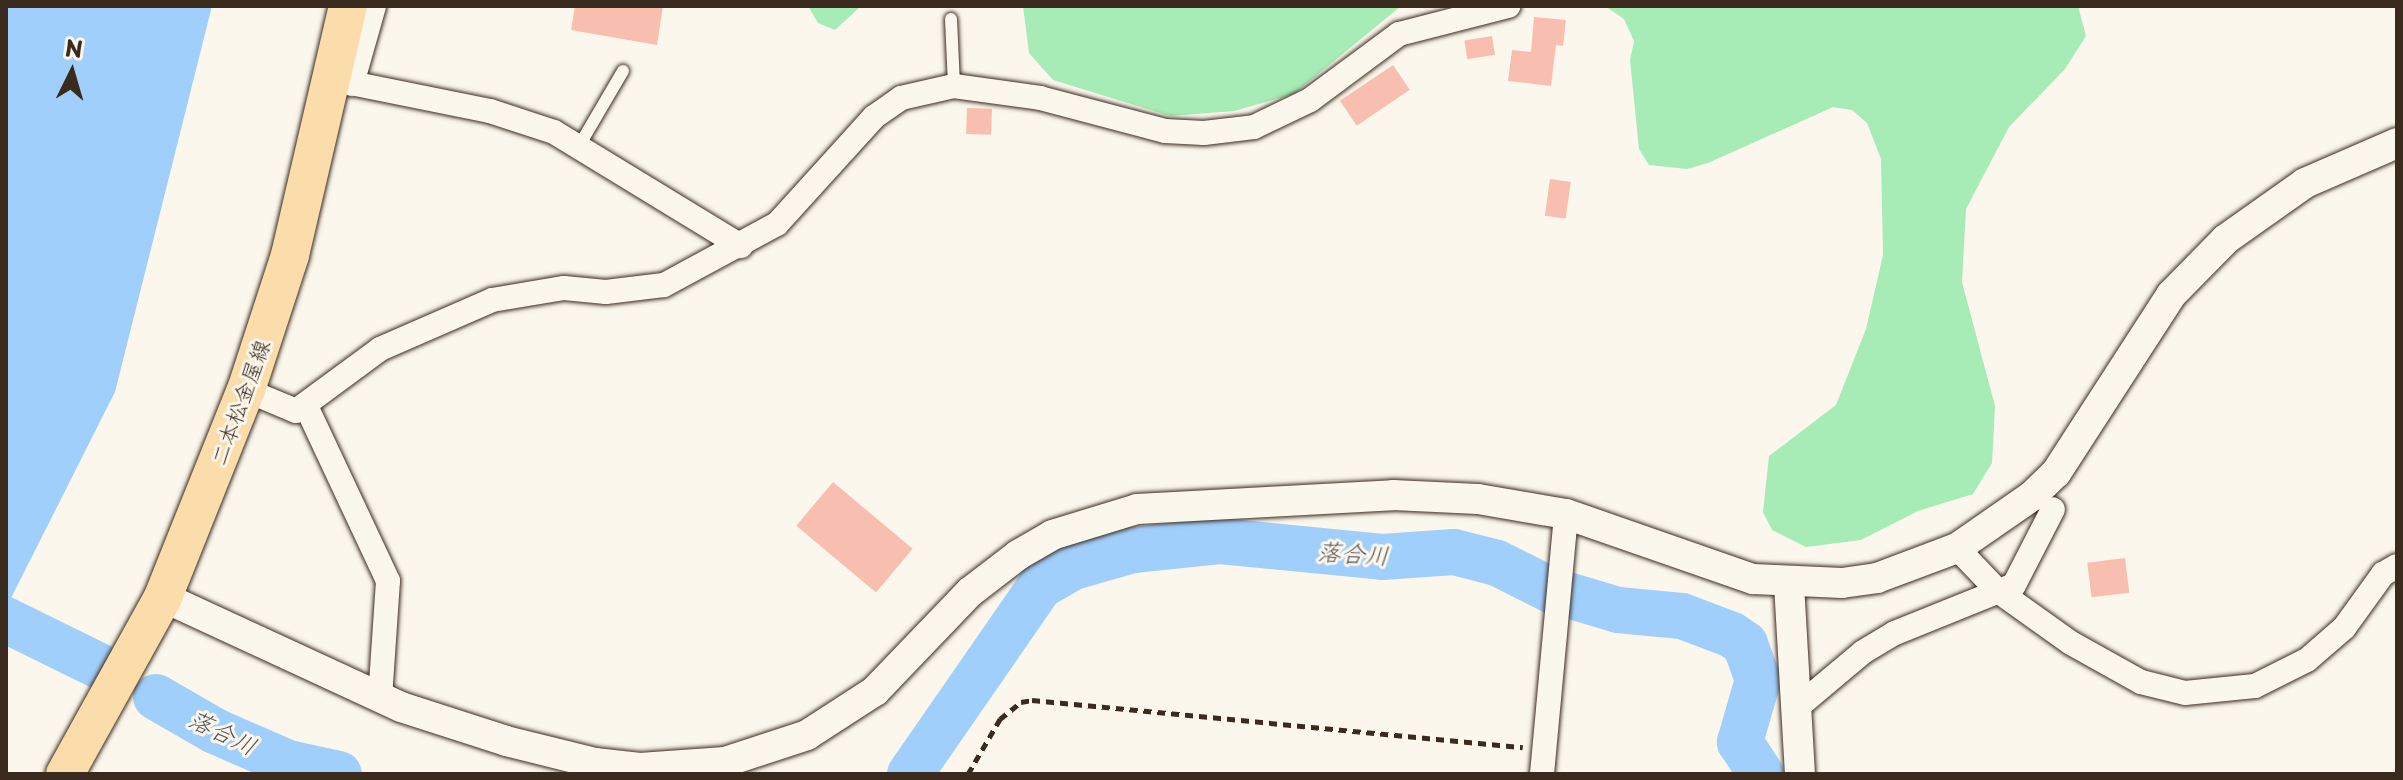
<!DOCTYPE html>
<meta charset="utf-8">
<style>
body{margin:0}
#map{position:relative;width:2403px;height:780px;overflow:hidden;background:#fbf7ec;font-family:"Playpen Sans","Klee One",sans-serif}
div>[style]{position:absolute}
.green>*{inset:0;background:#a7ebb6}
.water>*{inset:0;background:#a1cffc}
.river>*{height:46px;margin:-23px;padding:0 23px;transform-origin:23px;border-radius:23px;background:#a1cffc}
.building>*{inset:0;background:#f8bfb0;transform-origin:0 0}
.path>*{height:5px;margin-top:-2.5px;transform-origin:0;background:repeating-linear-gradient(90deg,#3b2a1e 0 8px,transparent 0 14px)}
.roads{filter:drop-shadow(0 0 2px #3b2a1e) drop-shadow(0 0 2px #3b2a1e)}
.service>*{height:12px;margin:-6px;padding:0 6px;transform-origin:6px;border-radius:6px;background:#fbf7ec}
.minor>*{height:24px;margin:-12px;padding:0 12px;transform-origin:12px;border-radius:12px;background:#fbf7ec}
.tertiary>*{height:30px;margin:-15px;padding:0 15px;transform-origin:15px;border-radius:15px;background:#fbf7ec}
.primary>*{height:38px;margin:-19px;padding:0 19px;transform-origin:19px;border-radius:19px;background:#faddab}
span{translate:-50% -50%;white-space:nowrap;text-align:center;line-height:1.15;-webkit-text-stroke:6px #fbf7ec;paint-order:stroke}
.street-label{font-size:22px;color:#3b2a1e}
.water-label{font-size:24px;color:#545356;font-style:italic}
.frame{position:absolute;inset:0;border:8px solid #3b2a1e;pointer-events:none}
.north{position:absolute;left:32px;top:32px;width:80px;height:80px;-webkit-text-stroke:6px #fbf7ec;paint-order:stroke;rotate:5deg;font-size:22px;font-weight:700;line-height:32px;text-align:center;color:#3b2a1e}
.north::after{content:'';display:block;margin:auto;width:28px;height:36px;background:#3b2a1e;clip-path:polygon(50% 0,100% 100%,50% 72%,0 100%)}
</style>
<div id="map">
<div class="green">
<i style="clip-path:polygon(808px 6px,861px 6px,835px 30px,818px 23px)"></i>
<i style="clip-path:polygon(1023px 6px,1401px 6px,1294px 94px,1234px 111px,1170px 116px,1053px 80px,1029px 53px)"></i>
<i style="clip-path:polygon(1605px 6px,2078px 6px,2086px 36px,2065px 69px,2009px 127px,1966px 209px,1962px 282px,1995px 406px,1992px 463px,1973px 494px,1918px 511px,1861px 540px,1806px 547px,1772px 530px,1763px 512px,1769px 456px,1836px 405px,1866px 329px,1883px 255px,1881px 159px,1867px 123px,1852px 110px,1833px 107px,1708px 163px,1687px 169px,1649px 165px,1639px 149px,1630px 60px,1634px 41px,1624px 19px)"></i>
</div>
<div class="water">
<i style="clip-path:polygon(6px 6px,212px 6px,115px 392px,6px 608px)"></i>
</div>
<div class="river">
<i style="left:6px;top:620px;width:106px;rotate:26.3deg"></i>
<i style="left:156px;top:697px;width:68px;rotate:30deg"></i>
<i style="left:215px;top:731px;width:80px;rotate:23.7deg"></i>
<i style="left:288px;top:763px;width:52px;rotate:12.2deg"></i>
<i style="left:910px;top:774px;width:229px;rotate:-55.3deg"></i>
<i style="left:1040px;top:586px;width:38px;rotate:-30deg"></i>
<i style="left:1073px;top:567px;width:62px;rotate:-15.8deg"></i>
<i style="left:1133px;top:550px;width:87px;rotate:-5.9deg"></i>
<i style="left:1220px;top:541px;width:163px;rotate:5.6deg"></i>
<i style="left:1382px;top:557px;width:72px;rotate:-4deg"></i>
<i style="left:1454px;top:552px;width:44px;rotate:14.3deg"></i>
<i style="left:1497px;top:563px;width:60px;rotate:26.6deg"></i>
<i style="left:1551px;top:590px;width:70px;rotate:16.6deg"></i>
<i style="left:1618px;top:610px;width:64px;rotate:5.4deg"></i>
<i style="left:1682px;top:616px;width:53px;rotate:20.8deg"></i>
<i style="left:1732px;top:635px;width:16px;rotate:35deg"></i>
<i style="left:1745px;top:644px;width:38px;rotate:70deg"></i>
<i style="left:1758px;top:680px;width:65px;rotate:106.2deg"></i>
<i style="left:1740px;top:742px;width:38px;rotate:57deg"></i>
</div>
<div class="building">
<i style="clip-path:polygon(575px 6px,663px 6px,657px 45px,571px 30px)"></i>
<i style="clip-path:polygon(1534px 17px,1566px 20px,1563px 46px,1556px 45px,1551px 86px,1508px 81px,1512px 50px,1531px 52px)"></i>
<i style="left:1492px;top:36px;width:19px;height:28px;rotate:81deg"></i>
<i style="left:1393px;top:65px;width:30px;height:64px;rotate:56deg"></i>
<i style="left:967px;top:108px;width:25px;height:26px;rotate:2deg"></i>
<i style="left:1550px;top:179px;width:21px;height:37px;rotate:8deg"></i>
<i style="left:833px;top:482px;width:104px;height:57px;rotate:40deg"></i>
<i style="left:2125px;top:558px;width:35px;height:38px;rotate:83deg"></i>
</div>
<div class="path">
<i style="left:968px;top:774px;width:64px;rotate:-59.8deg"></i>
<i style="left:1000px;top:719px;width:27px;rotate:-39deg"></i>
<i style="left:1021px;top:702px;width:11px;rotate:-10deg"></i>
<i style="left:1032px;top:700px;width:493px;rotate:5.5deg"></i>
</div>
<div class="roads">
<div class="service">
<i style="left:951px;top:19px;width:67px;rotate:87.4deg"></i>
<i style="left:579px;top:146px;width:87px;rotate:-59.6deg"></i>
</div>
<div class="minor">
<i style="left:331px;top:79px;width:162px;rotate:11.4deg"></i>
<i style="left:490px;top:111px;width:67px;rotate:18.2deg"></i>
<i style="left:554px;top:132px;width:219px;rotate:31.4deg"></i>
<i style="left:352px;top:84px;width:81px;rotate:-74.2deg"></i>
<i style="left:246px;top:390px;width:54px;rotate:22.8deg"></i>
<i style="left:296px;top:411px;width:104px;rotate:-36.4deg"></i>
<i style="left:380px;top:349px;width:122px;rotate:-23.6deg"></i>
<i style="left:492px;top:300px;width:73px;rotate:-9.5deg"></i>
<i style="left:564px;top:288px;width:42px;rotate:5.4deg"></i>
<i style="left:606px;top:292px;width:58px;rotate:-6.9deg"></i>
<i style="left:664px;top:285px;width:128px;rotate:-28.4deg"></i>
<i style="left:777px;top:224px;width:144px;rotate:-47.8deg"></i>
<i style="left:874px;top:117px;width:33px;rotate:-35deg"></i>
<i style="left:901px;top:98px;width:54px;rotate:-12.8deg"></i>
<i style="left:954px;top:86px;width:87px;rotate:7.9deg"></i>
<i style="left:1040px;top:98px;width:129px;rotate:14.8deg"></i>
<i style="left:1165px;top:131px;width:39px;rotate:3deg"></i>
<i style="left:1204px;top:133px;width:50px;rotate:-6.8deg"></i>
<i style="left:1254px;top:127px;width:62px;rotate:-25.7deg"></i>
<i style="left:1310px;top:100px;width:111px;rotate:-36.6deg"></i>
<i style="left:1399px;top:34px;width:113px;rotate:-14.4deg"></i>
<i style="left:307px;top:408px;width:191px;rotate:64.9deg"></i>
<i style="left:388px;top:581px;width:117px;rotate:93.9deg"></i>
<i style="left:1957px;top:548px;width:59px;rotate:46.4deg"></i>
<i style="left:1998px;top:591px;width:90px;rotate:35.5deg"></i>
<i style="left:2071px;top:643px;width:80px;rotate:29.1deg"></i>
<i style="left:2141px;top:682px;width:45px;rotate:14deg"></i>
<i style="left:2185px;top:693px;width:70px;rotate:-5.7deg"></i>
<i style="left:2255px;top:686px;width:58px;rotate:-26.6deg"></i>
<i style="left:2307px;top:660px;width:49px;rotate:-40.9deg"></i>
<i style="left:2344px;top:628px;width:67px;rotate:-54.2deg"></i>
<i style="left:2383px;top:574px;width:16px;rotate:-30deg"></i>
<i style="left:1794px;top:710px;width:90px;rotate:-40deg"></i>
<i style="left:1863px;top:652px;width:37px;rotate:-31deg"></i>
<i style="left:1895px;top:633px;width:128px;rotate:-22deg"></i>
<i style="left:2014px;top:585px;width:85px;rotate:-62.8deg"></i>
<i style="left:1542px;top:774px;width:261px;rotate:-84.7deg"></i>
</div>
<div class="tertiary">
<i style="left:1789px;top:584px;width:190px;rotate:86.7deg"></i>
<i style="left:163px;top:597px;width:262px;rotate:24.8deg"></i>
<i style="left:401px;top:707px;width:110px;rotate:17.9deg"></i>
<i style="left:506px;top:741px;width:92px;rotate:13.9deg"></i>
<i style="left:595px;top:763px;width:45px;rotate:6.3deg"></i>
<i style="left:640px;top:768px;width:85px;rotate:-4deg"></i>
<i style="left:725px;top:762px;width:86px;rotate:-18.2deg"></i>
<i style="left:807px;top:735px;width:81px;rotate:-32.9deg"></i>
<i style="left:875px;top:691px;width:137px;rotate:-46.2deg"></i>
<i style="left:970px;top:592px;width:61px;rotate:-37.6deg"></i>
<i style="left:1018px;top:555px;width:39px;rotate:-30deg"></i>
<i style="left:1052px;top:535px;width:89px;rotate:-17deg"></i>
<i style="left:1137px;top:509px;width:256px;rotate:-3.1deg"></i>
<i style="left:1393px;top:495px;width:85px;rotate:2.7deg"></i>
<i style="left:1478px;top:499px;width:89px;rotate:9.7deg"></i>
<i style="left:1566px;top:514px;width:198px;rotate:19.2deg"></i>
<i style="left:1753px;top:579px;width:89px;rotate:2.6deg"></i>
<i style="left:1842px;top:583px;width:35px;rotate:-8deg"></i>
<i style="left:1877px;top:578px;width:85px;rotate:-20.6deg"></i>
<i style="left:1957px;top:548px;width:91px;rotate:-34.7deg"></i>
<i style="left:2032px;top:496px;width:33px;rotate:-44deg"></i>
<i style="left:2056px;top:473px;width:212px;rotate:-57.1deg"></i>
<i style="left:2171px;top:295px;width:78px;rotate:-45.5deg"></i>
<i style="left:2226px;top:239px;width:97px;rotate:-35.3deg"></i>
<i style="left:2305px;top:183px;width:100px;rotate:-23.5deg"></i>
</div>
<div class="primary">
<i style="left:65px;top:774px;width:202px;rotate:-61deg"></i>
<i style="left:163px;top:597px;width:223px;rotate:-68.2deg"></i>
<i style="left:246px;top:390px;width:142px;rotate:-71.9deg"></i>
<i style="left:290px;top:255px;width:256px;rotate:-76.9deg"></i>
</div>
</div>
<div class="street-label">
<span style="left:239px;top:402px;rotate:-70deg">二本松金屋線</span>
</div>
<div class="water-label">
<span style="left:1353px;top:553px;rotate:4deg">落合川</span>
<span style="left:223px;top:732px;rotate:26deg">落合川</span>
</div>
<div class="frame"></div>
<div class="north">N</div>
</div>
